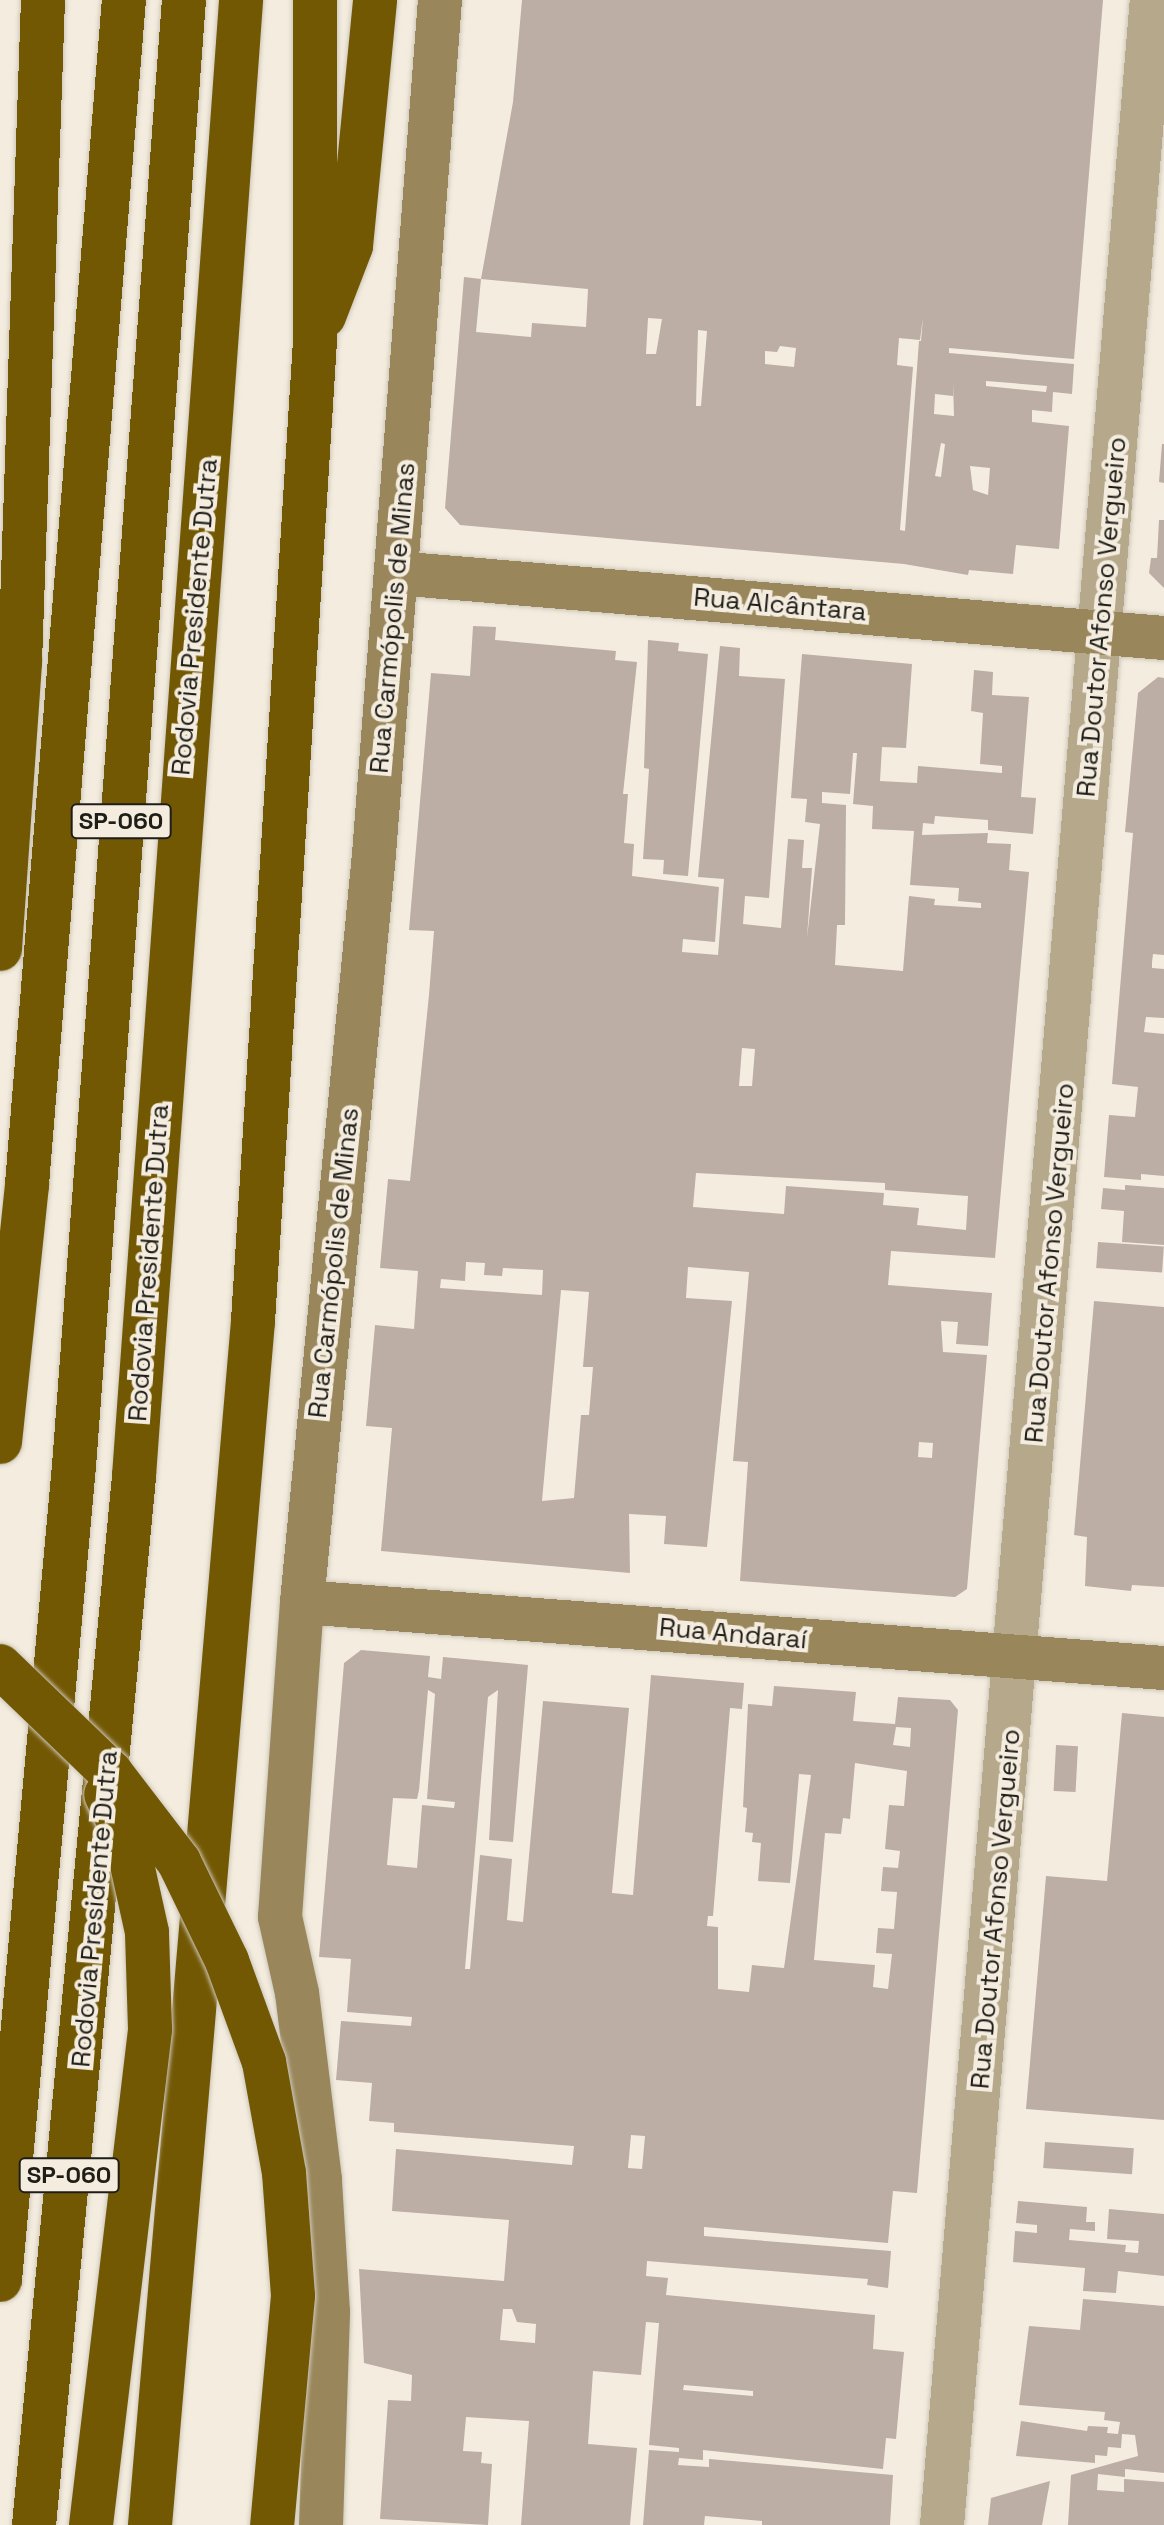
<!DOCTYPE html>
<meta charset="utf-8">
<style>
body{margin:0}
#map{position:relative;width:1164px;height:2525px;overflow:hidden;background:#f4eddf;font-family:"Space Grotesk",sans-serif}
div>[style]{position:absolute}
.building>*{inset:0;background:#bcada5;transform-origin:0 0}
.roads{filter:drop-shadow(0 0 2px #cec8bb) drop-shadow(0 0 2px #cec8bb)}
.street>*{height:44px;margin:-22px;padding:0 22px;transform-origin:22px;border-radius:22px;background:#b5a88b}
.secondary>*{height:44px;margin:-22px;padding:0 22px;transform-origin:22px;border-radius:22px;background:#99865a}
.highway>*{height:44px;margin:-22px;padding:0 22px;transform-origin:22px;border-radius:22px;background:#735804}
.bridges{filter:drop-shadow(0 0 2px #cec8bb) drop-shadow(0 0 2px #cec8bb)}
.highway-bridge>*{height:44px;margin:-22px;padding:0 22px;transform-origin:22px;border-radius:22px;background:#735804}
span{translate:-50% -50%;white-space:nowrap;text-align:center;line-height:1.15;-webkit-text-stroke:8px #f4eddf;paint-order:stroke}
.shield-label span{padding:2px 6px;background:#f4eddf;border:2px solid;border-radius:6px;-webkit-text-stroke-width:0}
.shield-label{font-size:24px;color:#1f1d18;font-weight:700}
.street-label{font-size:26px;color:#1f1d18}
</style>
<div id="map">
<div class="building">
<i style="clip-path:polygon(evenodd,522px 0,1103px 0,1074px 359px,949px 348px,949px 353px,1074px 364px,1072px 394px,1053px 392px,1052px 412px,1032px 410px,1032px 422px,1069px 426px,1059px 549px,1016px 545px,1013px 574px,969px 570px,968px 575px,904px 564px,460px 525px,445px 508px,464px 277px,481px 279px,476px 332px,531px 337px,532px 323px,586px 327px,588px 289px,481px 279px,513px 102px,522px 0,923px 317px,921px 341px,919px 341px,905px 531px,900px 530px,913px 367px,897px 365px,899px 338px,920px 340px,923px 317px,522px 0,648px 318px,662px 319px,656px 354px,646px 354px,648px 318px,522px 0,698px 330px,707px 331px,701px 406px,696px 406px,698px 330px,522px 0,780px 346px,796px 348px,794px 367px,765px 364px,765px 351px,777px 352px,780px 346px,522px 0,986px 381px,1047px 386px,1046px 392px,986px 386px,986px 381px,522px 0,953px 383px,954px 416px,934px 414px,935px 394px,953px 396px,953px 383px,522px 0,941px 443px,945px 444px,941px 477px,935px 476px,941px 443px,522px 0,970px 466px,990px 468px,988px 495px,973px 490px,970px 466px)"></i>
<i style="clip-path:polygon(1162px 444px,1164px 444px,1164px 483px,1159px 482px)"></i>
<i style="clip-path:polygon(1159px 520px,1164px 520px,1164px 588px,1149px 573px,1151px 558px,1157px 558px)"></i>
<i style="clip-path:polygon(evenodd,473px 626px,496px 627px,495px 640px,616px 651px,615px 660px,637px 662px,623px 794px,628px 794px,624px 843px,634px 844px,632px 876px,719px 887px,715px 942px,683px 939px,682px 952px,718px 955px,724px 879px,698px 877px,720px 646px,740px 648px,739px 676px,785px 679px,769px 898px,745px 896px,743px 924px,781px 928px,788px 839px,804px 840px,802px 868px,812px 868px,807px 938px,820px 824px,805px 822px,807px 799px,791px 798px,802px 654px,912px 664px,906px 748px,882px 747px,880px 781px,917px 783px,918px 766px,1002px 773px,1002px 766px,980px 764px,983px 713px,971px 711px,974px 670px,993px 672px,992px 695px,1029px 697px,1021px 797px,1036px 798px,1033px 834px,988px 830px,988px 820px,935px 816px,934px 824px,923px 823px,922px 835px,988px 833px,987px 843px,1011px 844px,1009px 870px,1029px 872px,995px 1258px,891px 1251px,888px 1285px,992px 1293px,988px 1346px,956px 1344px,958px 1322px,941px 1321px,943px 1352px,987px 1355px,967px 1589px,955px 1597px,740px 1581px,748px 1462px,733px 1461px,749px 1272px,688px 1267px,686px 1298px,732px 1301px,707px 1547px,664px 1544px,666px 1516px,629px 1514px,630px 1573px,381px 1551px,392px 1428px,366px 1426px,375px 1325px,414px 1329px,418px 1271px,380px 1268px,388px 1179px,410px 1181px,429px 995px,434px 931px,409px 930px,431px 673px,470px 676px,473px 626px,853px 753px,857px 753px,853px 804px,873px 806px,872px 829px,914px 831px,910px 885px,959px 888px,958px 901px,981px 903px,981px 908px,934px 905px,935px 899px,909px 896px,903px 971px,835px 965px,837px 925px,845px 925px,846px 805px,822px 803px,822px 792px,850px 794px,853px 753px,473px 626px,742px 1048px,755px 1049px,752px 1086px,739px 1086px,742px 1048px,473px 626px,696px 1173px,885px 1183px,885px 1190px,968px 1196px,966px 1230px,917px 1225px,919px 1208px,883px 1205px,884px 1193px,786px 1186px,784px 1214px,693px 1207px,696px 1173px,473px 626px,466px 1262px,485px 1263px,484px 1275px,502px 1276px,503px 1268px,543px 1270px,542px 1295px,440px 1288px,441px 1279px,465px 1281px,466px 1262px,473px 626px,561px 1290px,589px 1292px,583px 1367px,593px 1367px,589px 1415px,581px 1415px,574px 1498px,542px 1501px,561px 1290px,473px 626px,919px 1442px,933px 1443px,932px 1458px,918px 1457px,919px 1442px)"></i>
<i style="clip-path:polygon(648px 640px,679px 643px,678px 651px,708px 654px,688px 876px,663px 874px,664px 860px,643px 859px,649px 769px,644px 768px)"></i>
<i style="clip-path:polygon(1158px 677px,1164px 678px,1164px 955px,1153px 954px,1152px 962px,1152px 968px,1164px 969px,1164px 1018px,1146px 1017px,1144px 1032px,1164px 1034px,1164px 1176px,1141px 1174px,1141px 1180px,1104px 1177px,1109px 1115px,1135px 1117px,1138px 1087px,1112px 1084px,1133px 833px,1125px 832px,1138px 693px)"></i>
<i style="clip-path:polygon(1125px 1185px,1164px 1188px,1164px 1245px,1122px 1242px,1124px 1211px,1101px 1209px,1103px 1188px,1125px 1190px)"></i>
<i style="left:1098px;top:1242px;width:66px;height:26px;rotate:4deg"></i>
<i style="clip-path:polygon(1094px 1301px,1164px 1307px,1164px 1587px,1132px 1585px,1131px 1591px,1085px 1586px,1087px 1537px,1074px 1535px)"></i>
<i style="clip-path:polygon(evenodd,361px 1650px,430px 1656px,428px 1677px,441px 1679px,443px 1657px,528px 1665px,513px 1842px,489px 1840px,498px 1690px,488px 1697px,465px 1969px,470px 1969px,480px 1855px,512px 1859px,507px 1920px,523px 1922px,543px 1701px,629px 1708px,612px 1893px,633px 1895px,651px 1675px,744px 1683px,742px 1709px,730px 1708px,713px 1916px,708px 1916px,707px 1926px,718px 1927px,718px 1989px,749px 1992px,752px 1965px,784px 1968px,811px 1775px,799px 1774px,790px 1883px,758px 1881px,761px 1843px,752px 1842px,753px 1833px,745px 1832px,747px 1808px,743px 1807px,748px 1704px,772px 1706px,774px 1686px,856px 1692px,853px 1721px,895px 1724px,898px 1697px,950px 1700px,958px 1710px,917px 2193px,893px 2191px,888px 2243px,704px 2227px,704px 2236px,891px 2251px,888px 2288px,867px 2285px,868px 2279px,647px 2261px,646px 2276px,668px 2278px,666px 2295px,875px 2315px,873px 2349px,904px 2352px,896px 2439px,886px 2438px,883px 2469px,703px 2450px,703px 2460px,679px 2458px,678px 2465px,709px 2467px,709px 2459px,893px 2475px,890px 2525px,762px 2525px,762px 2521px,705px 2516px,704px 2525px,643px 2525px,649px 2450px,679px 2452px,679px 2448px,649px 2445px,659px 2323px,646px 2322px,641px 2375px,593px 2371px,588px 2444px,637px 2448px,630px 2525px,521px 2525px,529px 2421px,466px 2417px,463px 2451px,482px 2452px,481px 2463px,492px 2464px,488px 2525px,380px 2519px,388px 2400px,411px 2401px,412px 2375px,364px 2363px,359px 2269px,504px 2281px,509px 2220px,392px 2211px,396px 2149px,572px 2165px,574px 2146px,394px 2132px,394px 2123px,369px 2121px,372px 2083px,336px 2080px,341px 2021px,411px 2026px,412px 2017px,347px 2012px,351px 1959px,319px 1957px,344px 1663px,361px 1650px,428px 1690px,435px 1694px,427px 1799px,455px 1802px,454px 1808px,422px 1805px,417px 1868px,387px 1865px,393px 1798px,417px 1799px,419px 1790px,428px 1690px,361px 1650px,896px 1727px,911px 1728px,910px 1747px,893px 1745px,896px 1727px,361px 1650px,855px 1763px,907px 1771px,904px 1806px,889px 1805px,885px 1849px,900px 1851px,898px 1868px,883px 1867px,881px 1891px,897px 1892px,894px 1929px,878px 1928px,876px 1953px,892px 1954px,888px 1989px,873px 1987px,875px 1965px,814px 1960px,825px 1833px,841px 1834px,843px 1818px,850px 1819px,855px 1763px,361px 1650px,631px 2135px,645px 2136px,642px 2169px,628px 2168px,631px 2135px,361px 1650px,503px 2309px,512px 2309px,517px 2322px,536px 2324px,535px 2343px,500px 2340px,503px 2309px,361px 1650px,684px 2385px,753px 2391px,753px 2396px,683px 2390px,684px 2385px)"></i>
<i style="clip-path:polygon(1122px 1713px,1164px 1717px,1164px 2120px,1026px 2109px,1046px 1876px,1107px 1881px)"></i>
<i style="left:1056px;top:1745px;width:22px;height:46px;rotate:3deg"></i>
<i style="left:1045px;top:2142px;width:89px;height:26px;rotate:4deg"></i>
<i style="clip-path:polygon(1018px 2201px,1087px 2207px,1086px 2222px,1095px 2222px,1095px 2231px,1070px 2229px,1069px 2240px,1126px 2245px,1125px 2252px,1138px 2253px,1139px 2241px,1107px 2239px,1109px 2209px,1164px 2214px,1164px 2276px,1118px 2271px,1116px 2293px,1083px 2291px,1085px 2268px,1013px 2262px,1015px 2231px,1037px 2233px,1037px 2225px,1016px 2223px)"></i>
<i style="clip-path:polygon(1083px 2299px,1164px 2306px,1164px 2473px,1125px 2469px,1125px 2477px,1098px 2474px,1097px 2490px,1124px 2492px,1124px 2479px,1164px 2482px,1164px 2525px,1068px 2525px,1071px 2475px,1138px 2456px,1135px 2435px,1122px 2434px,1121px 2448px,1108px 2447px,1107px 2456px,1095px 2455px,1095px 2463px,1016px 2456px,1021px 2421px,1087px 2431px,1088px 2426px,1108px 2427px,1107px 2433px,1118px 2434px,1120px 2422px,1104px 2420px,1105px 2412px,1019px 2405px,1029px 2326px,1080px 2330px)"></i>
<i style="clip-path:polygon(1050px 2481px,1042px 2525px,988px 2525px,991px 2498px)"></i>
</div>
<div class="roads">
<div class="street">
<i style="left:942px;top:2525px;width:2534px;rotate:-85.25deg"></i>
</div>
<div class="secondary">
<i style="left:396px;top:573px;width:771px;rotate:4.84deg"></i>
<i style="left:302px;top:1602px;width:865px;rotate:4.38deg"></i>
<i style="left:321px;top:2525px;width:213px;rotate:-88.1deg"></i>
<i style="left:328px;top:2312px;width:132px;rotate:-93.5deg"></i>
<i style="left:320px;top:2180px;width:188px;rotate:-97deg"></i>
<i style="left:297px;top:1993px;width:78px;rotate:-102.6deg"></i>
<i style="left:280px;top:1917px;width:316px;rotate:-86deg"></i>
<i style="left:302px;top:1602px;width:751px;rotate:-84.5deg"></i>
<i style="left:374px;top:854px;width:857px;rotate:-85.58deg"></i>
</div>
<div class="highway">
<i style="left:324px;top:316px;width:75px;rotate:-68.9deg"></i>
<i style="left:351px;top:246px;width:247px;rotate:-84.4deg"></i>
<i style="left:0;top:949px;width:288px;rotate:-86deg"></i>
<i style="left:20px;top:662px;width:662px;rotate:-88.01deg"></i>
<i style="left:0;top:1442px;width:259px;rotate:-84deg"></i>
<i style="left:27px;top:1184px;width:1188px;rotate:-85.32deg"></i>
<i style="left:0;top:2280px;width:817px;rotate:-84.81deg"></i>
<i style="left:74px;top:1466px;width:1470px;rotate:-85.71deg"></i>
<i style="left:34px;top:2525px;width:1054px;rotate:-84.55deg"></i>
<i style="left:134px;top:1476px;width:1480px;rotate:-85.85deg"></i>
<i style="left:150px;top:2525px;width:1208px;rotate:-85.11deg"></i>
<i style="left:253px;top:1321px;width:983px;rotate:-86.38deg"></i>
<i style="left:315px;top:340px;width:340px;rotate:-90deg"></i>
</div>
</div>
<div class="bridges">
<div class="highway-bridge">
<i style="left:0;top:1666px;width:154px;rotate:43.9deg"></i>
<i style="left:111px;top:1773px;width:112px;rotate:52.6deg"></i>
<i style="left:179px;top:1862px;width:110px;rotate:64.1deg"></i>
<i style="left:227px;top:1961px;width:108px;rotate:69.9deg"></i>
<i style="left:264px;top:2062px;width:113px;rotate:79.8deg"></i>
<i style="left:284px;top:2173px;width:123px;rotate:85.8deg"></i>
<i style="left:293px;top:2296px;width:230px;rotate:95.2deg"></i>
<i style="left:91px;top:2525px;width:499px;rotate:-83.2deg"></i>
<i style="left:150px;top:2029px;width:97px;rotate:-91.8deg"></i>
<i style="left:147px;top:1932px;width:97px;rotate:-102.5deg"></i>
<i style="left:126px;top:1837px;width:47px;rotate:-114.9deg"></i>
</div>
</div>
<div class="shield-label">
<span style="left:121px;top:821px">SP-060</span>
<span style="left:69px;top:2175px">SP-060</span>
</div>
<div class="street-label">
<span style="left:780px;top:605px;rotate:5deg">Rua Alcântara</span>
<span style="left:195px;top:617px;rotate:-85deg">Rodovia Presidente Dutra</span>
<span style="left:1102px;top:617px;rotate:-85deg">Rua Doutor Afonso Vergueiro</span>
<span style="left:393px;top:618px;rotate:-85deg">Rua Carmópolis de Minas</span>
<span style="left:149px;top:1263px;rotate:-86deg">Rodovia Presidente Dutra</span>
<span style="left:334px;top:1263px;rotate:-84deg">Rua Carmópolis de Minas</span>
<span style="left:1050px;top:1263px;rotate:-85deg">Rua Doutor Afonso Vergueiro</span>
<span style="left:733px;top:1634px;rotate:5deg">Rua Andaraí</span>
<span style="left:95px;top:1909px;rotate:-85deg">Rodovia Presidente Dutra</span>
<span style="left:996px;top:1909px;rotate:-85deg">Rua Doutor Afonso Vergueiro</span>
</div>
</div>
